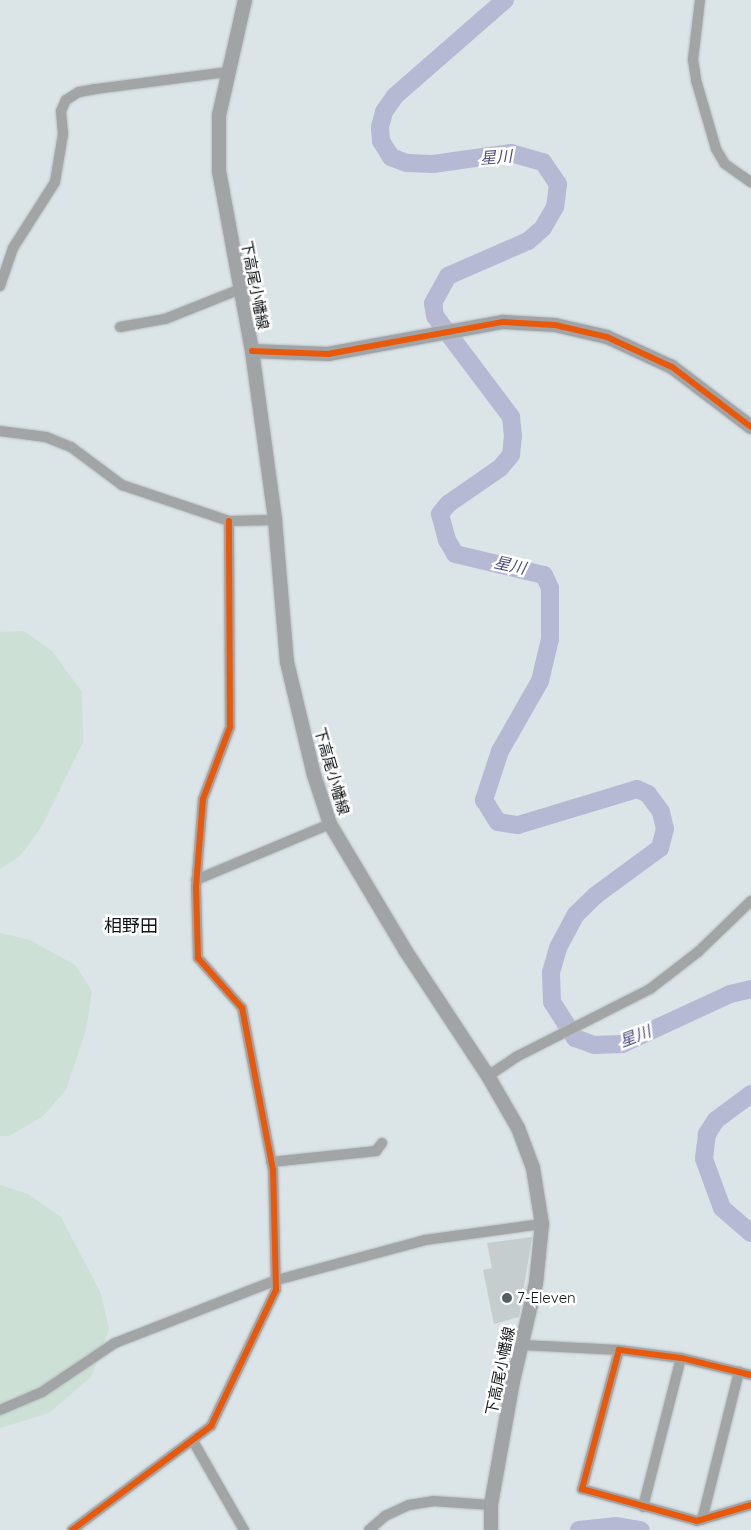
<!DOCTYPE html>
<meta charset="utf-8">
<style>
body{margin:0}
#map{position:relative;width:751px;height:1530px;overflow:hidden;background:#dbe4e7;font-family:Quicksand,"Noto Sans JP",sans-serif}
div>[style]{position:absolute}
.green>*{inset:0;background:#cce0d5}
.river>*{height:18px;margin:-9px;padding:0 9px;transform-origin:9px;border-radius:9px;background:#b6b9d4}
.building>*{inset:0;background:#c6cdce}
.roads{filter:drop-shadow(0 0 1px #b8bec1) drop-shadow(0 0 1px #b8bec1)}
.street>*{height:10px;margin:-5px;padding:0 5px;transform-origin:5px;border-radius:5px;background:#a2a5a6}
.secondary>*{height:14px;margin:-7px;padding:0 7px;transform-origin:7px;border-radius:7px;background:#a0a4a6}
.cycleway>*{height:6px;margin:-3px;padding:0 3px;transform-origin:3px;border-radius:3px;background:#e8590c}
.dots>*{width:14px;height:14px;translate:-50% -50%;box-sizing:border-box;border:2px solid #fff;border-radius:50%}
span{translate:-50% -50%;white-space:nowrap;text-align:center;line-height:1.15;-webkit-text-stroke:5px #fff;paint-order:stroke}
.street-label{font-size:15px;color:#121719}
.poi-label{font-size:15px;color:#121719}
.left{translate:0 -50%;text-align:left}
.water-label{font-size:16px;color:#4f4d81;font-style:italic}
.quarter-label{font-size:18px;color:#121719}
</style>
<div id="map">
<div class="green">
<i style="clip-path:polygon(24px 631px,52px 651px,82px 692px,83px 742px,42px 826px,20px 856px,0 869px,0 632px)"></i>
<i style="clip-path:polygon(0 933px,30px 940px,75px 965px,92px 991px,86px 1030px,66px 1090px,42px 1117px,9px 1136px,0 1136px)"></i>
<i style="clip-path:polygon(0 1185px,28px 1194px,61px 1217px,101px 1294px,109px 1329px,91px 1377px,49px 1413px,0 1428px)"></i>
</div>
<div class="river">
<i style="left:505px;top:0;width:146px;rotate:138.9deg"></i>
<i style="left:395px;top:96px;width:19px;rotate:125deg"></i>
<i style="left:384px;top:112px;width:16px;rotate:105deg"></i>
<i style="left:380px;top:127px;width:14px;rotate:86deg"></i>
<i style="left:381px;top:141px;width:19px;rotate:58deg"></i>
<i style="left:391px;top:157px;width:17px;rotate:21deg"></i>
<i style="left:407px;top:163px;width:26px;rotate:2deg"></i>
<i style="left:433px;top:164px;width:79px;rotate:-8deg"></i>
<i style="left:511px;top:153px;width:33px;rotate:16deg"></i>
<i style="left:543px;top:162px;width:27px;rotate:56deg"></i>
<i style="left:558px;top:184px;width:23px;rotate:97deg"></i>
<i style="left:555px;top:207px;width:24px;rotate:120deg"></i>
<i style="left:543px;top:228px;width:20px;rotate:139deg"></i>
<i style="left:528px;top:241px;width:87px;rotate:156.4deg"></i>
<i style="left:448px;top:276px;width:31px;rotate:119deg"></i>
<i style="left:433px;top:303px;width:13px;rotate:81deg"></i>
<i style="left:435px;top:316px;width:126px;rotate:53deg"></i>
<i style="left:511px;top:417px;width:19px;rotate:84deg"></i>
<i style="left:513px;top:436px;width:19px;rotate:96deg"></i>
<i style="left:511px;top:455px;width:17px;rotate:130deg"></i>
<i style="left:500px;top:468px;width:63px;rotate:145.3deg"></i>
<i style="left:448px;top:504px;width:13px;rotate:129deg"></i>
<i style="left:440px;top:514px;width:27px;rotate:75deg"></i>
<i style="left:447px;top:540px;width:16px;rotate:60deg"></i>
<i style="left:455px;top:554px;width:91px;rotate:13.3deg"></i>
<i style="left:544px;top:575px;width:14px;rotate:65deg"></i>
<i style="left:550px;top:588px;width:51px;rotate:90deg"></i>
<i style="left:550px;top:639px;width:43px;rotate:103.4deg"></i>
<i style="left:540px;top:681px;width:81px;rotate:119.7deg"></i>
<i style="left:500px;top:751px;width:52px;rotate:108.1deg"></i>
<i style="left:484px;top:800px;width:26px;rotate:58deg"></i>
<i style="left:498px;top:822px;width:20px;rotate:9deg"></i>
<i style="left:518px;top:825px;width:124px;rotate:-16.8deg"></i>
<i style="left:637px;top:789px;width:12px;rotate:24deg"></i>
<i style="left:648px;top:794px;width:22px;rotate:54deg"></i>
<i style="left:661px;top:812px;width:17px;rotate:77deg"></i>
<i style="left:665px;top:829px;width:20px;rotate:105deg"></i>
<i style="left:660px;top:848px;width:79px;rotate:143.7deg"></i>
<i style="left:596px;top:895px;width:28px;rotate:136deg"></i>
<i style="left:576px;top:914px;width:38px;rotate:118deg"></i>
<i style="left:558px;top:948px;width:26px;rotate:106deg"></i>
<i style="left:551px;top:973px;width:29px;rotate:88deg"></i>
<i style="left:552px;top:1002px;width:43px;rotate:57.4deg"></i>
<i style="left:575px;top:1038px;width:20px;rotate:20deg"></i>
<i style="left:594px;top:1045px;width:28px;rotate:-2deg"></i>
<i style="left:622px;top:1044px;width:119px;rotate:-24.8deg"></i>
<i style="left:730px;top:994px;width:22px;rotate:-13deg"></i>
<i style="left:751px;top:1094px;width:44px;rotate:143.4deg"></i>
<i style="left:716px;top:1120px;width:17px;rotate:123deg"></i>
<i style="left:707px;top:1134px;width:25px;rotate:97deg"></i>
<i style="left:704px;top:1159px;width:52px;rotate:69.8deg"></i>
<i style="left:722px;top:1208px;width:38px;rotate:41deg"></i>
<i style="left:579px;top:1530px;width:36px;rotate:-6deg"></i>
<i style="left:615px;top:1526px;width:26px;rotate:9deg"></i>
</div>
<div class="building">
<i style="clip-path:polygon(532px 1237px,519px 1317px,494px 1324px,483px 1270px,492px 1268px,487px 1243px)"></i>
</div>
<div class="roads">
<div class="street">
<i style="left:700px;top:0;width:60px;rotate:96.7deg"></i>
<i style="left:693px;top:60px;width:20px;rotate:81deg"></i>
<i style="left:696px;top:80px;width:72px;rotate:73.8deg"></i>
<i style="left:716px;top:149px;width:17px;rotate:59deg"></i>
<i style="left:725px;top:164px;width:32px;rotate:35deg"></i>
<i style="left:0;top:286px;width:40px;rotate:-71.1deg"></i>
<i style="left:13px;top:248px;width:78px;rotate:-57.5deg"></i>
<i style="left:55px;top:182px;width:49px;rotate:-80.5deg"></i>
<i style="left:63px;top:134px;width:23px;rotate:-95deg"></i>
<i style="left:61px;top:111px;width:12px;rotate:-66deg"></i>
<i style="left:66px;top:100px;width:15px;rotate:-32deg"></i>
<i style="left:79px;top:92px;width:17px;rotate:-10deg"></i>
<i style="left:96px;top:89px;width:132px;rotate:-7.4deg"></i>
<i style="left:120px;top:327px;width:46px;rotate:-10.1deg"></i>
<i style="left:165px;top:319px;width:79px;rotate:-21.7deg"></i>
<i style="left:0;top:431px;width:46px;rotate:7.4deg"></i>
<i style="left:46px;top:437px;width:27px;rotate:22deg"></i>
<i style="left:71px;top:447px;width:64px;rotate:36.7deg"></i>
<i style="left:122px;top:485px;width:113px;rotate:18.6deg"></i>
<i style="left:229px;top:521px;width:46px;rotate:-1.2deg"></i>
<i style="left:196px;top:880px;width:145px;rotate:-22.7deg"></i>
<i style="left:488px;top:1076px;width:34px;rotate:-34deg"></i>
<i style="left:516px;top:1057px;width:150px;rotate:-26.9deg"></i>
<i style="left:650px;top:989px;width:61px;rotate:-37.6deg"></i>
<i style="left:698px;top:952px;width:74px;rotate:-43.9deg"></i>
<i style="left:271px;top:1162px;width:106px;rotate:-6deg"></i>
<i style="left:376px;top:1151px;width:10px;rotate:-53deg"></i>
<i style="left:523px;top:1345px;width:96px;rotate:3deg"></i>
<i style="left:751px;top:1375px;width:72px;rotate:-166.3deg"></i>
<i style="left:681px;top:1358px;width:63px;rotate:-172.6deg"></i>
<i style="left:619px;top:1350px;width:144px;rotate:104.9deg"></i>
<i style="left:582px;top:1489px;width:119px;rotate:15.5deg"></i>
<i style="left:697px;top:1521px;width:56px;rotate:-16.5deg"></i>
<i style="left:0;top:1410px;width:46px;rotate:-23.2deg"></i>
<i style="left:42px;top:1392px;width:88px;rotate:-33.9deg"></i>
<i style="left:115px;top:1343px;width:174px;rotate:-21.3deg"></i>
<i style="left:277px;top:1280px;width:153px;rotate:-15.1deg"></i>
<i style="left:425px;top:1240px;width:118px;rotate:-7.8deg"></i>
<i style="left:193px;top:1441px;width:103px;rotate:60.2deg"></i>
<i style="left:643px;top:1507px;width:154px;rotate:-75.7deg"></i>
<i style="left:702px;top:1520px;width:153px;rotate:-76deg"></i>
<i style="left:72px;top:1530px;width:174px;rotate:-36.8deg"></i>
<i style="left:211px;top:1426px;width:151px;rotate:-64.5deg"></i>
<i style="left:276px;top:1290px;width:120px;rotate:-91.4deg"></i>
<i style="left:273px;top:1170px;width:165px;rotate:-100.8deg"></i>
<i style="left:242px;top:1008px;width:67px;rotate:-131.3deg"></i>
<i style="left:198px;top:958px;width:71px;rotate:-91.6deg"></i>
<i style="left:196px;top:887px;width:88px;rotate:-85.5deg"></i>
<i style="left:203px;top:799px;width:77px;rotate:-69.4deg"></i>
<i style="left:230px;top:727px;width:206px;rotate:-90.3deg"></i>
<i style="left:369px;top:1530px;width:21px;rotate:-41deg"></i>
<i style="left:385px;top:1516px;width:26px;rotate:-25deg"></i>
<i style="left:409px;top:1505px;width:24px;rotate:-9deg"></i>
<i style="left:433px;top:1501px;width:58px;rotate:3.9deg"></i>
</div>
<div class="secondary">
<i style="left:245px;top:0;width:118px;rotate:102.7deg"></i>
<i style="left:219px;top:115px;width:56px;rotate:90deg"></i>
<i style="left:219px;top:171px;width:183px;rotate:79.6deg"></i>
<i style="left:252px;top:351px;width:171px;rotate:82.2deg"></i>
<i style="left:275px;top:520px;width:143px;rotate:85.2deg"></i>
<i style="left:287px;top:662px;width:116px;rotate:76.6deg"></i>
<i style="left:314px;top:775px;width:52px;rotate:71.9deg"></i>
<i style="left:330px;top:824px;width:147px;rotate:59.2deg"></i>
<i style="left:405px;top:950px;width:151px;rotate:56.6deg"></i>
<i style="left:488px;top:1076px;width:60px;rotate:60deg"></i>
<i style="left:518px;top:1128px;width:43px;rotate:69.4deg"></i>
<i style="left:533px;top:1168px;width:57px;rotate:80.9deg"></i>
<i style="left:542px;top:1224px;width:59px;rotate:95.8deg"></i>
<i style="left:536px;top:1283px;width:101px;rotate:103.2deg"></i>
<i style="left:513px;top:1381px;width:126px;rotate:100.1deg"></i>
<i style="left:491px;top:1505px;width:25px;rotate:90deg"></i>
<i style="left:252px;top:351px;width:76px;rotate:2.3deg"></i>
<i style="left:328px;top:354px;width:178px;rotate:-10.4deg"></i>
<i style="left:503px;top:322px;width:52px;rotate:3.3deg"></i>
<i style="left:555px;top:325px;width:53px;rotate:13deg"></i>
<i style="left:607px;top:337px;width:72px;rotate:24.8deg"></i>
<i style="left:672px;top:367px;width:99px;rotate:37.2deg"></i>
</div>
</div>
<div class="cycleway">
<i style="left:252px;top:351px;width:76px;rotate:2.3deg"></i>
<i style="left:328px;top:354px;width:178px;rotate:-10.4deg"></i>
<i style="left:503px;top:322px;width:52px;rotate:3.3deg"></i>
<i style="left:555px;top:325px;width:53px;rotate:13deg"></i>
<i style="left:607px;top:337px;width:72px;rotate:24.8deg"></i>
<i style="left:672px;top:367px;width:99px;rotate:37.2deg"></i>
<i style="left:751px;top:1375px;width:72px;rotate:-166.3deg"></i>
<i style="left:681px;top:1358px;width:63px;rotate:-172.6deg"></i>
<i style="left:619px;top:1350px;width:144px;rotate:104.9deg"></i>
<i style="left:582px;top:1489px;width:119px;rotate:15.5deg"></i>
<i style="left:697px;top:1521px;width:56px;rotate:-16.5deg"></i>
<i style="left:72px;top:1530px;width:174px;rotate:-36.8deg"></i>
<i style="left:211px;top:1426px;width:151px;rotate:-64.5deg"></i>
<i style="left:276px;top:1290px;width:120px;rotate:-91.4deg"></i>
<i style="left:273px;top:1170px;width:165px;rotate:-100.8deg"></i>
<i style="left:242px;top:1008px;width:67px;rotate:-131.3deg"></i>
<i style="left:198px;top:958px;width:71px;rotate:-91.6deg"></i>
<i style="left:196px;top:887px;width:88px;rotate:-85.5deg"></i>
<i style="left:203px;top:799px;width:77px;rotate:-69.4deg"></i>
<i style="left:230px;top:727px;width:206px;rotate:-90.3deg"></i>
</div>
<div class="dots">
<i style="left:507px;top:1298px;background:#585f61"></i>
</div>
<div class="street-label">
<span style="left:255px;top:285px;rotate:79deg">下高尾小幡線</span>
<span style="left:332px;top:771px;rotate:74deg">下高尾小幡線</span>
<span style="left:500px;top:1371px;rotate:-78deg">下高尾小幡線</span>
</div>
<div class="poi-label">
<span class="left" style="left:517px;top:1298px">7-Eleven</span>
</div>
<div class="water-label">
<span style="left:496px;top:157px;rotate:-4deg">星川</span>
<span style="left:510px;top:565px;rotate:12deg">星川</span>
<span style="left:635px;top:1036px;rotate:-21deg">星川</span>
</div>
<div class="quarter-label">
<span style="left:131px;top:926px">相野田</span>
</div>
</div>
